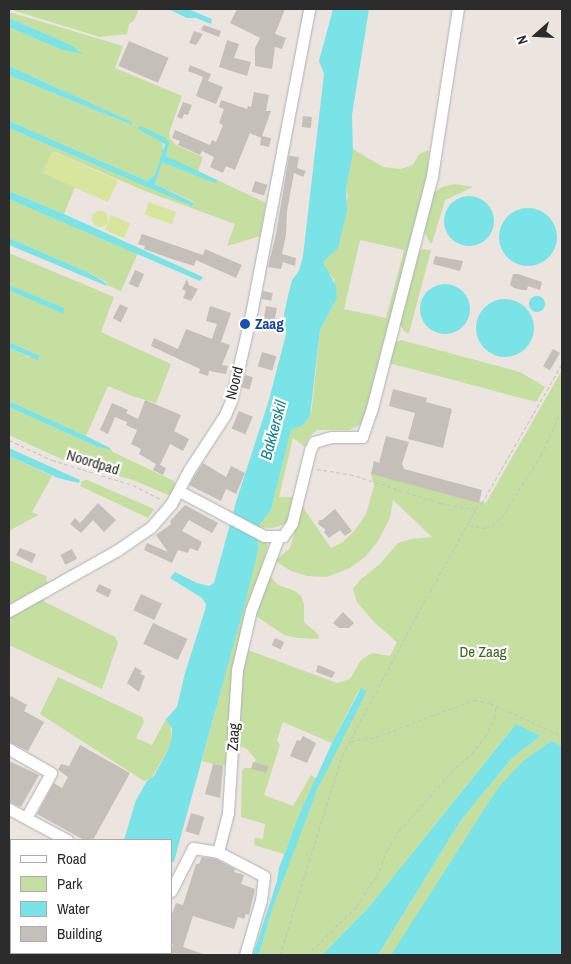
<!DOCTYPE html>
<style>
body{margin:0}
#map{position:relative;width:571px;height:964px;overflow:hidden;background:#ece4df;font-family:"Archivo Narrow",sans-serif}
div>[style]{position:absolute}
.green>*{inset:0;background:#c4dfa0}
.pitch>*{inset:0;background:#d8e59c;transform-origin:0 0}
.round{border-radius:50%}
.water>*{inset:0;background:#7ae3e7;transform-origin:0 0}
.building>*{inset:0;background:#c5bfba;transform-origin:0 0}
.path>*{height:1px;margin-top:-0.5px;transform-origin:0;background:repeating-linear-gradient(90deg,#c4c4c4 0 4px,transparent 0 6.5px)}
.roads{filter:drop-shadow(0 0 1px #acb1b7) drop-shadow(0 0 1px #acb1b7)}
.minor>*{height:11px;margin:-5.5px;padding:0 5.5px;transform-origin:5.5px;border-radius:5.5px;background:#fff}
.dots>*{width:14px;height:14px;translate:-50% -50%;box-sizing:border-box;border:2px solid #fff;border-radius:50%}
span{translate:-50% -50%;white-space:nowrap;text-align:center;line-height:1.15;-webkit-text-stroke:4.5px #fff;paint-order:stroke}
.transit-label{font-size:15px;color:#164399;font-weight:700}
.left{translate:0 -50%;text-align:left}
.street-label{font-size:15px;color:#2c2c2c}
.park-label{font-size:15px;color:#3f6520}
.water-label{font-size:16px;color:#17818e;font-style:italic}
.frame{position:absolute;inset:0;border:10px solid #2c2c2c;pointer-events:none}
.legend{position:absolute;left:10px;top:839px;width:162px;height:115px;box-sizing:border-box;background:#fff;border:1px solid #ababab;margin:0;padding:6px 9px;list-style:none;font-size:15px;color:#2c2c2c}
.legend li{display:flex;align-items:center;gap:10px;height:25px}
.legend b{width:25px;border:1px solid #ababab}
.north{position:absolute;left:511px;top:10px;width:50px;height:50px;-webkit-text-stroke:4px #fff;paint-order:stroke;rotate:251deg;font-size:14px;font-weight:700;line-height:20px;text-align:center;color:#2c2c2c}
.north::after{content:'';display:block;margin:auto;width:18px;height:22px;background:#2c2c2c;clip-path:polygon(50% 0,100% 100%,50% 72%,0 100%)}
</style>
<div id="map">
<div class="green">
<i style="clip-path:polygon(9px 9px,139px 9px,134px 21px,129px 24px,127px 34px,100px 37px)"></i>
<i style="clip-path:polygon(9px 12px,123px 46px,115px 68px,182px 96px,169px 133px,170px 138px,176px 145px,203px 157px,198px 171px,266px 203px,260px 236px,227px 246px,235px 224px,145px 191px,53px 151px,75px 187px,64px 214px,9px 191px,9px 128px,192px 205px,194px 202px,155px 184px,162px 162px,168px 162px,171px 159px,166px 156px,168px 147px,163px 142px,163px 153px,155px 175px,147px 181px,9px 121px,9px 75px,132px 125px,131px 122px,9px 66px,9px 27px,77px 53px,71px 45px,9px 18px)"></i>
<i style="clip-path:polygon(evenodd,353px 149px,383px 167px,401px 169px,413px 165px,419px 154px,429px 150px,427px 178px,362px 424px,349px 430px,317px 430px,309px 437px,305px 447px,293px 438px,279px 497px,293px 497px,287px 523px,273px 528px,258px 527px,271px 510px,291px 429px,303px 425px,310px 416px,312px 408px,320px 330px,337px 298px,334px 279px,326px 270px,323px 262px,332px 253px,348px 197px,346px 189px,353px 149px,360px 240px,404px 250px,386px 318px,344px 309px,360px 240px)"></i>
<i style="clip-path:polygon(455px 184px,473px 187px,445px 200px,432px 243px,430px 243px,424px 231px,433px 193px,442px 187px)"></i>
<i style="clip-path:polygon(9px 199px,138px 253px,121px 291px,107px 285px,105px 281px,87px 272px,9px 238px)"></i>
<i style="clip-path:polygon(423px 249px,431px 250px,409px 333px,405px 332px,400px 325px,402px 316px,419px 251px)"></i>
<i style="clip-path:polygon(9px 253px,114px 297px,101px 332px,171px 364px,156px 403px,132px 396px,108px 386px,86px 436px,9px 401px,9px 348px,29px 357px,40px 356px,9px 342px,9px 290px,63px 313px,65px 310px,9px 285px)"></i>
<i style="clip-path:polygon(401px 340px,520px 372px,545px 387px,536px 402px,389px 363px,393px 348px,396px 342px)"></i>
<i style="clip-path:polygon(562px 370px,562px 746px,551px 741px,523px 761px,391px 955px,378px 955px,461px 820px,513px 757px,541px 736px,515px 725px,369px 907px,322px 955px,259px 955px,272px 910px,306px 817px,327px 767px,367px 691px,359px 690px,332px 743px,283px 722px,277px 740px,280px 745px,264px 795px,293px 806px,311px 775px,316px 778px,284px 854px,254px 845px,255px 838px,263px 839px,265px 824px,241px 817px,242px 771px,244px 768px,252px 768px,256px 760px,247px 749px,236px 745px,245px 649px,337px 683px,350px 679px,361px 660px,372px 653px,390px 656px,397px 642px,374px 622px,357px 602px,353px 589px,360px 580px,380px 564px,398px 543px,411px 539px,432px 537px,393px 500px,390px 518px,378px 541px,365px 557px,350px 568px,327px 577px,307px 576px,291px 571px,275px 561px,290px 548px,302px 506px,331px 548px,343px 542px,355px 530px,366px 514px,374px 486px,371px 474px,486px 503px)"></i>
<i style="clip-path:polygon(9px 407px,98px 447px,110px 450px,110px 448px,113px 452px,174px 481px,177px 489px,173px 497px,133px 480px,68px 462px,9px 435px)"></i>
<i style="clip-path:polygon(9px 456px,52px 476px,32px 512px,38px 515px,9px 531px)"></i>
<i style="clip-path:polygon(87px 480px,154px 509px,148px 518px,80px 486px,82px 481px)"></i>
<i style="clip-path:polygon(256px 535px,266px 541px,268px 546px,250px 603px,227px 764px,221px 766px,202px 761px,259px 547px)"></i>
<i style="clip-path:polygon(9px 560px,46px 576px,47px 583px,9px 605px)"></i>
<i style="clip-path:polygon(269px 575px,278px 585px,295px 591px,301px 596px,304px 604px,304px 622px,318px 634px,319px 639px,298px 638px,284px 635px,253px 614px)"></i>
<i style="clip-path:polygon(42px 596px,45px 602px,115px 637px,118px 643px,102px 689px,9px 645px,9px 617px)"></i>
<i style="clip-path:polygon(58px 677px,142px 717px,144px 722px,136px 738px,152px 745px,166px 719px,170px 724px,172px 737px,168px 750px,151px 779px,144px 781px,40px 714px)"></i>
</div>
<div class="pitch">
<i style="left:52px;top:151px;width:72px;height:24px;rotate:24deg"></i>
<i style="left:149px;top:202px;width:29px;height:13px;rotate:20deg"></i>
<i class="round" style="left:92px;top:211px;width:16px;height:16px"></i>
<i style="left:111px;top:215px;width:21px;height:16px;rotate:23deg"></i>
</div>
<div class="water">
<i style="clip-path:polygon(168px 9px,188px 9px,212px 19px,211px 24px,196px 18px,187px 18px)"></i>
<i style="clip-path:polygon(333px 9px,369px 9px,352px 115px,353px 152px,346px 189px,347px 211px,338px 248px,323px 262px,336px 286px,337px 298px,320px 330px,310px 416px,303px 425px,291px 430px,271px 510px,258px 527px,256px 535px,259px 547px,245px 603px,179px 843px,174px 862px,171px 862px,171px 840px,124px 840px,136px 800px,147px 781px,154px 776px,168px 750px,172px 737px,172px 729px,166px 719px,177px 707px,185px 673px,205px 610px,206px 604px,202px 598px,170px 578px,175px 572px,197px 583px,209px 586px,214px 583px,236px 502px,269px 400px,286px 334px,284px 314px,288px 296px,292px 280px,299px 271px,303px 256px,324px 74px,319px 61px)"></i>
<i style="clip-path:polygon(9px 18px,71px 45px,83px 54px,63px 50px,9px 27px)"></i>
<i style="clip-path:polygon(9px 66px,132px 122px,132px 125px,9px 75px)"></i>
<i style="clip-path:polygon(9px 121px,147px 181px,155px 175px,165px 144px,138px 129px,139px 126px,145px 128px,166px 138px,169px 143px,166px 156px,217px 180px,215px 183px,162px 162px,155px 184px,194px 203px,192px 206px,9px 128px)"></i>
<i style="clip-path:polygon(9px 191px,64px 214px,203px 277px,200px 281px,9px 199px)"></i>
<i class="round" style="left:444px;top:196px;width:50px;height:50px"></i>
<i class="round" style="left:499px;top:208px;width:58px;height:58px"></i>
<i style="clip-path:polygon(9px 238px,87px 272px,105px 282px,107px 286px,9px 245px)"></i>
<i class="round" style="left:420px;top:284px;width:50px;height:50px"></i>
<i style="left:9px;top:285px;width:61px;height:5px;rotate:23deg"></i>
<i class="round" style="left:529px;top:296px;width:16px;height:16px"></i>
<i class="round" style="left:476px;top:299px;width:58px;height:58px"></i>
<i style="clip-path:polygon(9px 342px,40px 356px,38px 360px,9px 348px)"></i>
<i style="clip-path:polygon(9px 401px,86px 436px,110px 448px,110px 450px,98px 447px,9px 407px)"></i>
<i style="clip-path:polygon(9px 448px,80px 480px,79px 483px,58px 478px,9px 456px)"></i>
<i style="clip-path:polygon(361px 688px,367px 691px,317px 790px,272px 910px,259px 955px,253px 955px,277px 881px,279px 868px,300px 813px,332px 743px)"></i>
<i style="clip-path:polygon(516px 724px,541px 736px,513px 757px,461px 820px,378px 955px,322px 955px,369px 907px)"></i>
<i style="clip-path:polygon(551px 741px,562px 746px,562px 955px,391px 955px,498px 788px,523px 761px)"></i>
<i style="left:74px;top:953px;width:71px;height:4px"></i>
</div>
<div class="building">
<i style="clip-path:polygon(237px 9px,285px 9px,275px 34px,286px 38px,282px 49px,275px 47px,272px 69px,255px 66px,255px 48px,260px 38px,230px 23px)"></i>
<i style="clip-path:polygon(204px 25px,221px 31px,219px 37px,201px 30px)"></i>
<i style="clip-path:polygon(194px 31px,203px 34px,196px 45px,189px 43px)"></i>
<i style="clip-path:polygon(227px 40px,239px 44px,234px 58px,251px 62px,247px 76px,219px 67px)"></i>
<i style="left:129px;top:41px;width:43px;height:27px;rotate:23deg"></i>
<i style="clip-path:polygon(190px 65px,211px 74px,208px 81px,223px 87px,216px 104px,196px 96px,203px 77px,188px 71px)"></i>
<i style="clip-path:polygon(254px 92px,269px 95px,266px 111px,271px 111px,262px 136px,271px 138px,269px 147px,260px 145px,261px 138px,250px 133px,235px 170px,226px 166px,223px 173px,210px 167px,214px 157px,202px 151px,200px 155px,178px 145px,180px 141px,172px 138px,175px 130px,210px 145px,212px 140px,216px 142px,223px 125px,219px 123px,224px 109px,219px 107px,221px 100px,247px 109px,248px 106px,251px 107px)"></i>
<i style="clip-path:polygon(183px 102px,192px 105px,188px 115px,184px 114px,182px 119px,177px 117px)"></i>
<i style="left:303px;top:116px;width:9px;height:11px;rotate:6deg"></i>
<i style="clip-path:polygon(289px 156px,299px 157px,297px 168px,306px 171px,303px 177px,294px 173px,287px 211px,286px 235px,282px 254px,296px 258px,295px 266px,283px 262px,281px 269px,268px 267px,276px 234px)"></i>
<i style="left:255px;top:181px;width:13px;height:11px;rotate:18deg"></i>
<i style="clip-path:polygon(142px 234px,203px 255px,205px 249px,242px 265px,236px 278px,196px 260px,194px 266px,172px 259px,144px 249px,145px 246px,138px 244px)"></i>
<i style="clip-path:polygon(435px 256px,463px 261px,460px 271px,433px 264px)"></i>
<i style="left:135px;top:270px;width:10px;height:15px;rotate:24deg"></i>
<i style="clip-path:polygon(513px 274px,518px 274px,542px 282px,540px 290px,528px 286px,527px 290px,522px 290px,514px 288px,510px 285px)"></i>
<i style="clip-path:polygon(187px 279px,189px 285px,198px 289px,191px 301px,183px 298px,186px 291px,182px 289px)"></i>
<i style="left:263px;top:291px;width:10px;height:8px;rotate:11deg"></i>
<i style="left:120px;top:304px;width:9px;height:16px;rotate:27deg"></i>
<i style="clip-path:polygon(210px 306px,231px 313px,221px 342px,230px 345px,222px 365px,228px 366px,226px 374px,209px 371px,208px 376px,199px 373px,200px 369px,151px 346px,154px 338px,178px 349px,186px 329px,212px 339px,217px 324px,206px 321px)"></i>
<i style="left:266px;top:306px;width:11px;height:14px;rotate:10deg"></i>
<i style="left:553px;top:349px;width:8px;height:20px;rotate:30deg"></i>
<i style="left:262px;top:352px;width:15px;height:15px;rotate:16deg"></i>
<i style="left:245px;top:375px;width:8px;height:13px;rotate:14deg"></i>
<i style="clip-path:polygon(393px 389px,427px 398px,426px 402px,452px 409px,443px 448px,408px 439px,415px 413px,389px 406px)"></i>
<i style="clip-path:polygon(145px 400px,181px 415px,174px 431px,189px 439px,183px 451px,170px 444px,160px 465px,166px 468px,163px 475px,153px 470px,156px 464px,139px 454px,141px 449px,131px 444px,137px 430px,126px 425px,127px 422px,115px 417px,108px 434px,100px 430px,112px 403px,128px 410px,126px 413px,138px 419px)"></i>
<i style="left:239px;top:411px;width:15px;height:19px;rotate:23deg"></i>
<i style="clip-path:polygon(386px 436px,409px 442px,402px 464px,404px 469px,482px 490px,479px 503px,371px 474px,374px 461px,379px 463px)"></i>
<i style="clip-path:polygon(203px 463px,226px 477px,231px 466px,245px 473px,236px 494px,226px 489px,221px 501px,189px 485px)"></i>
<i style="clip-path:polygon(98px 503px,116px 520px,104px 532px,93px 520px,81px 533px,70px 524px,75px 518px,80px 523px)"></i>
<i style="clip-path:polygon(185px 505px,218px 523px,212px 533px,189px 520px,182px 531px,202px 542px,198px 551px,190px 548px,188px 553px,178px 550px,172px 563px,144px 550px,147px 543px,168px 552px,156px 535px,171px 524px,170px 521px)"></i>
<i style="clip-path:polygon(335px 509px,352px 531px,345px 536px,340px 530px,329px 538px,324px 532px,326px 530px,318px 524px,319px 520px,322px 520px)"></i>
<i style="clip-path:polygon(20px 548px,36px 554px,32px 563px,16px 555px)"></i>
<i style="left:72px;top:549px;width:11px;height:13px;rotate:63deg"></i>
<i style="left:99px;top:584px;width:14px;height:8px;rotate:25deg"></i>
<i style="left:141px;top:594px;width:23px;height:18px;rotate:25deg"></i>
<i style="clip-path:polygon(343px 612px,354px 623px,349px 628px,339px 628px,333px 623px)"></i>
<i style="left:153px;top:623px;width:38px;height:23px;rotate:25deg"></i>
<i style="left:275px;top:638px;width:10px;height:8px;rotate:24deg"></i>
<i style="clip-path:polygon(318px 665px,335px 672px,332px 678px,316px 672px)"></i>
<i style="clip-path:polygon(135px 667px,142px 671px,140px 674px,145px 676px,139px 692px,127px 683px)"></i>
<i style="clip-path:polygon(11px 696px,27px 705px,24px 711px,44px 722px,28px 751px,9px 742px,9px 701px)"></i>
<i style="clip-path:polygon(303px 736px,316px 743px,307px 763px,290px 756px,297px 740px,300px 741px)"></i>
<i style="clip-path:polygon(80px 745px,130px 773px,93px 840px,84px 840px,37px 814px,54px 783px,62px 788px,68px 777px,58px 770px,61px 764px,69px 766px)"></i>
<i style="clip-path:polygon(9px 761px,39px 775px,21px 807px,9px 802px)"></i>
<i style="left:253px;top:762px;width:16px;height:7px;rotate:15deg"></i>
<i style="clip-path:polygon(213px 764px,223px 766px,220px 798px,205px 794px)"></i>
<i style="left:191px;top:813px;width:14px;height:19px;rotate:17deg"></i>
<i style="clip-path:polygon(202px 857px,216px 859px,235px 869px,234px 872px,244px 875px,241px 884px,255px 889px,249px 915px,246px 914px,244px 919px,238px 917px,234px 929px,193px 916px,183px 947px,206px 955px,170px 955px,173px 944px,171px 943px,171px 917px,176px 903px,183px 905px,196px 864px,199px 864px)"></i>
</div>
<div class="path">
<i style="left:9px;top:440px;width:47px;rotate:24.9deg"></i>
<i style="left:52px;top:460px;width:85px;rotate:17.2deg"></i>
<i style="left:133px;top:485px;width:31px;rotate:27deg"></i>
<i style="left:317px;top:469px;width:33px;rotate:9deg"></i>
<i style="left:350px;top:474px;width:95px;rotate:17.9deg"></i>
<i style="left:440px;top:503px;width:36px;rotate:10deg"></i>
<i style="left:469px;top:525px;width:16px;rotate:11deg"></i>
<i style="left:485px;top:528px;width:7px;rotate:-16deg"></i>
<i style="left:492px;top:526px;width:12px;rotate:-42deg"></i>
<i style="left:501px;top:518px;width:75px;rotate:-57.6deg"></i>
<i style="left:541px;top:455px;width:50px;rotate:-65deg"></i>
<i style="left:351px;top:741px;width:24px;rotate:-9deg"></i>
<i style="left:375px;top:737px;width:106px;rotate:-20.5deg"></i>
<i style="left:474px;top:700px;width:16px;rotate:11deg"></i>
<i style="left:490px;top:703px;width:79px;rotate:24.6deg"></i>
<i style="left:280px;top:955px;width:208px;rotate:-72.7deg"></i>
<i style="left:342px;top:756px;width:160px;rotate:-62deg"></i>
<i style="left:417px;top:615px;width:121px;rotate:-60.9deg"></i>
<i style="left:476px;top:509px;width:8px;rotate:-45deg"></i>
<i style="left:482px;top:503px;width:160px;rotate:-60.1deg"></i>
<i style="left:307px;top:955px;width:70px;rotate:-44.4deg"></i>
<i style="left:357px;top:906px;width:26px;rotate:-59deg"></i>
<i style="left:370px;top:884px;width:10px;rotate:-45deg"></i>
<i style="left:377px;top:877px;width:29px;rotate:-70deg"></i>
<i style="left:387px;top:850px;width:22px;rotate:-58deg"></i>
<i style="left:399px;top:831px;width:86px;rotate:-48.3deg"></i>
<i style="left:456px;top:767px;width:21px;rotate:-39deg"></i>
<i style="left:472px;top:754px;width:21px;rotate:-53deg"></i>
<i style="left:485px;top:737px;width:21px;rotate:-62deg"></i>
<i style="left:495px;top:718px;width:12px;rotate:-85deg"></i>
</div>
<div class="roads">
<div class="minor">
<i style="left:179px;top:491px;width:96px;rotate:27.9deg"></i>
<i style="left:264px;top:536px;width:19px"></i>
<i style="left:283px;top:536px;width:16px;rotate:-55deg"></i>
<i style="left:292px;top:523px;width:75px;rotate:-76.1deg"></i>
<i style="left:310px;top:450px;width:9px;rotate:-63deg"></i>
<i style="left:314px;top:442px;width:18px;rotate:-16deg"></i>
<i style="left:331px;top:437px;width:31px"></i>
<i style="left:362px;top:437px;width:31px;rotate:-71deg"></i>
<i style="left:372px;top:408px;width:240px;rotate:-75.5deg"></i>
<i style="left:432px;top:176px;width:169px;rotate:-81.2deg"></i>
<i style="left:9px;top:611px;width:123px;rotate:-29.3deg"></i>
<i style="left:116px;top:551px;width:42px;rotate:-34.4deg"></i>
<i style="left:151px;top:527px;width:30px;rotate:-49deg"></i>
<i style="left:171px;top:504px;width:38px;rotate:-62deg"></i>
<i style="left:189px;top:470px;width:66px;rotate:-56.8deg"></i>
<i style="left:225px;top:415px;width:15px;rotate:-67deg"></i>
<i style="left:231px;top:401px;width:94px;rotate:-77.1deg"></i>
<i style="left:252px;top:309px;width:305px;rotate:-79.2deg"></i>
<i style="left:9px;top:749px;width:48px;rotate:29.7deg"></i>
<i style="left:51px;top:773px;width:51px;rotate:119.1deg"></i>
<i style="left:9px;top:809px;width:66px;rotate:28.1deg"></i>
<i style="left:218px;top:852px;width:40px;rotate:-75.6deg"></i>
<i style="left:228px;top:813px;width:143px;rotate:-86.4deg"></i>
<i style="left:237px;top:670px;width:62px;rotate:-76.9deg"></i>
<i style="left:251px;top:610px;width:77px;rotate:-69.4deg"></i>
<i style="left:171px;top:891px;width:48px;rotate:-62.9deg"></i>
<i style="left:193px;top:848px;width:25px;rotate:9deg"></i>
<i style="left:218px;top:852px;width:52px;rotate:27.6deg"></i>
<i style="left:264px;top:876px;width:24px;rotate:97deg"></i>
<i style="left:261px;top:900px;width:57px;rotate:106.2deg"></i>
<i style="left:152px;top:955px;width:2px;rotate:-63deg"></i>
</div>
</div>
<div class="dots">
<i style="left:245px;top:324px;background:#1a4fb4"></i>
</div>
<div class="transit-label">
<span class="left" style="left:255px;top:324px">Zaag</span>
</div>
<div class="street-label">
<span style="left:234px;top:383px;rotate:-76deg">Noord</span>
<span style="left:93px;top:462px;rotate:17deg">Noordpad</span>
<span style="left:233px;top:737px;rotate:-86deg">Zaag</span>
</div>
<div class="park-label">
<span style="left:483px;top:652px">De Zaag</span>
</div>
<div class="water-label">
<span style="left:273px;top:430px;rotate:-75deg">Bakkerskil</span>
</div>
<div class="frame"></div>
<ul class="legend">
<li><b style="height:6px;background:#fff"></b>Road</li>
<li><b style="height:14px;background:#c4dfa0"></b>Park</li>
<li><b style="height:14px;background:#7ae3e7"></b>Water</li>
<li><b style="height:14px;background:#c5bfba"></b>Building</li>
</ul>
<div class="north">N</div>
</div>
